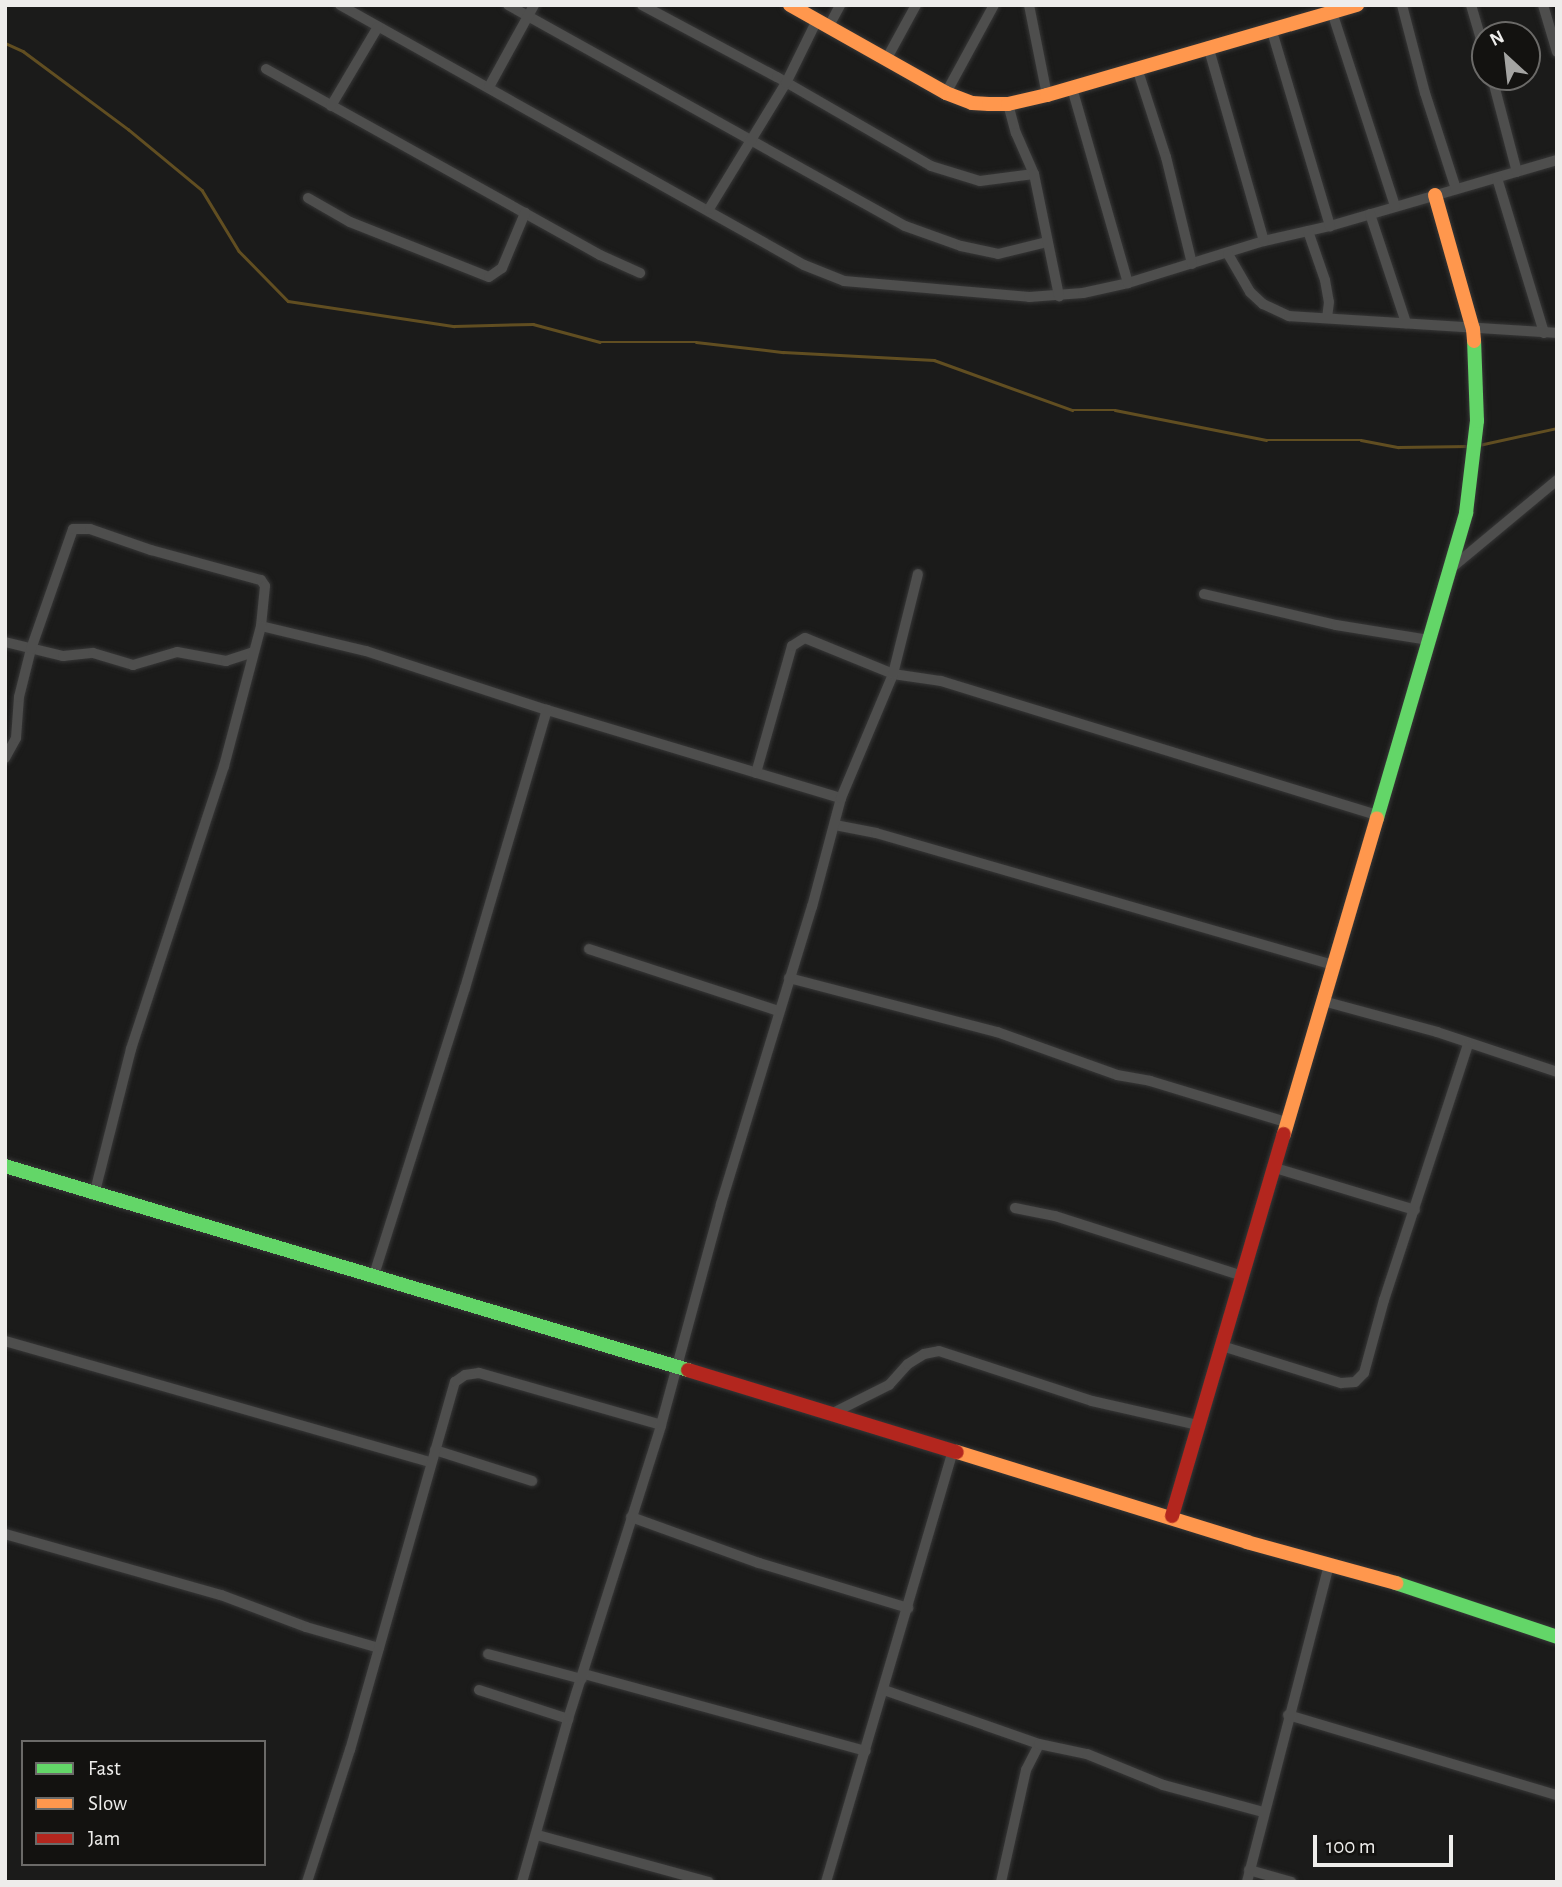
<!DOCTYPE html>
<style>
body{margin:0}
#map{position:relative;width:1562px;height:1887px;overflow:hidden;background:#1b1b1a;font-family:"Alegreya Sans",sans-serif}
div>[style]{position:absolute}
.stream>*{height:2.5px;margin:-1.25px;padding:0 1.25px;transform-origin:1.25px;border-radius:1.25px;background:#614e21}
.roads{filter:drop-shadow(0 0 2px #373737) drop-shadow(0 0 2px #373737)}
.street>*{height:10px;margin:-5px;padding:0 5px;transform-origin:5px;border-radius:5px;background:#4e4e4d}
.fast>*{height:14px;margin:-7px;padding:0 7px;transform-origin:7px;border-radius:7px;background:#63d668}
.slow>*{height:14px;margin:-7px;padding:0 7px;transform-origin:7px;border-radius:7px;background:#ff974d}
.jam>*{height:14px;margin:-7px;padding:0 7px;transform-origin:7px;border-radius:7px;background:#b3261e}
span{translate:-50% -50%;white-space:nowrap;text-align:center;line-height:1.15;-webkit-text-stroke:6px #131210;paint-order:stroke}
.frame{position:absolute;inset:0;border:7px solid #eeedeb;pointer-events:none}
.legend{position:absolute;left:21px;top:1740px;width:245px;height:126px;box-sizing:border-box;background:#131210;border:2px solid #6b6a68;margin:0;padding:9px 12px;list-style:none;font-size:21px;color:#eeedeb}
.legend li{display:flex;align-items:center;gap:14px;height:35px}
.legend b{width:35px;border:2px solid #6b6a68}
.north{position:absolute;left:1471px;top:21px;width:70px;height:70px;box-sizing:border-box;background:#131210;border:2px solid #6b6a68;border-radius:50%;rotate:333deg;font-size:19px;font-weight:700;line-height:28px;text-align:center;color:#eeedeb}
.north::after{content:'';display:block;margin:auto;width:24px;height:32px;background:#a4a4a2;clip-path:polygon(50% 0,100% 100%,50% 72%,0 100%)}
.scale{position:absolute;left:1313px;top:1835px;width:140px;height:32px;box-sizing:border-box;border:4px solid #eeedeb;border-top:0;padding-left:9px;font-size:21px;line-height:24px;white-space:nowrap;color:#eeedeb;-webkit-text-stroke:5px #131210;paint-order:stroke}
</style>
<div id="map">
<div class="stream">
<i style="left:5px;top:43px;width:20px;rotate:24deg"></i>
<i style="left:23px;top:51px;width:131px;rotate:36.6deg"></i>
<i style="left:128px;top:129px;width:96px;rotate:39.5deg"></i>
<i style="left:202px;top:190px;width:71px;rotate:58.8deg"></i>
<i style="left:239px;top:251px;width:70px;rotate:45.6deg"></i>
<i style="left:288px;top:301px;width:168px;rotate:8.6deg"></i>
<i style="left:454px;top:326px;width:79px;rotate:-1.5deg"></i>
<i style="left:533px;top:324px;width:69px;rotate:15deg"></i>
<i style="left:600px;top:342px;width:96px"></i>
<i style="left:696px;top:342px;width:88px;rotate:6.6deg"></i>
<i style="left:783px;top:352px;width:151px;rotate:3deg"></i>
<i style="left:934px;top:360px;width:147px;rotate:19.9deg"></i>
<i style="left:1072px;top:410px;width:43px"></i>
<i style="left:1115px;top:410px;width:154px;rotate:11.2deg"></i>
<i style="left:1266px;top:440px;width:95px"></i>
<i style="left:1361px;top:440px;width:38px;rotate:11deg"></i>
<i style="left:1398px;top:447px;width:71px;rotate:-0.8deg"></i>
<i style="left:1479px;top:445px;width:80px;rotate:-12.3deg"></i>
</div>
<div class="roads">
<div class="street">
<i style="left:340px;top:5px;width:532px;rotate:29.26deg"></i>
<i style="left:804px;top:265px;width:43px;rotate:21.8deg"></i>
<i style="left:844px;top:281px;width:186px;rotate:4.9deg"></i>
<i style="left:1029px;top:297px;width:54px;rotate:-4.2deg"></i>
<i style="left:1083px;top:293px;width:46px;rotate:-12.5deg"></i>
<i style="left:1128px;top:283px;width:142px;rotate:-17.2deg"></i>
<i style="left:1264px;top:241px;width:68px;rotate:-12.8deg"></i>
<i style="left:1330px;top:226px;width:236px;rotate:-16.2deg"></i>
<i style="left:508px;top:5px;width:454px;rotate:29.1deg"></i>
<i style="left:905px;top:226px;width:59px;rotate:19.7deg"></i>
<i style="left:961px;top:246px;width:38px;rotate:12deg"></i>
<i style="left:998px;top:254px;width:50px;rotate:-13.8deg"></i>
<i style="left:642px;top:5px;width:153px;rotate:28.1deg"></i>
<i style="left:777px;top:77px;width:178px;rotate:30deg"></i>
<i style="left:931px;top:166px;width:51px;rotate:17deg"></i>
<i style="left:980px;top:181px;width:54px;rotate:-7.4deg"></i>
<i style="left:1029px;top:5px;width:92px;rotate:78.7deg"></i>
<i style="left:1402px;top:5px;width:91px;rotate:75.4deg"></i>
<i style="left:1425px;top:93px;width:101px;rotate:72.1deg"></i>
<i style="left:1471px;top:5px;width:50px;rotate:73.7deg"></i>
<i style="left:1543px;top:5px;width:49px;rotate:73.4deg"></i>
<i style="left:1332px;top:12px;width:204px;rotate:72deg"></i>
<i style="left:829px;top:26px;width:24px;rotate:-62deg"></i>
<i style="left:1271px;top:28px;width:207px;rotate:73.4deg"></i>
<i style="left:1208px;top:46px;width:203px;rotate:74deg"></i>
<i style="left:887px;top:58px;width:60px;rotate:-61.3deg"></i>
<i style="left:1137px;top:68px;width:94px;rotate:72deg"></i>
<i style="left:1166px;top:157px;width:110px;rotate:76.3deg"></i>
<i style="left:266px;top:69px;width:382px;rotate:29.1deg"></i>
<i style="left:600px;top:255px;width:44px;rotate:24.2deg"></i>
<i style="left:1492px;top:77px;width:98px;rotate:75.3deg"></i>
<i style="left:489px;top:87px;width:94px;rotate:-61.2deg"></i>
<i style="left:1072px;top:88px;width:203px;rotate:74deg"></i>
<i style="left:946px;top:93px;width:100px;rotate:-61.4deg"></i>
<i style="left:1008px;top:104px;width:30px;rotate:75deg"></i>
<i style="left:1016px;top:133px;width:45px;rotate:66.3deg"></i>
<i style="left:1034px;top:174px;width:125px;rotate:78.4deg"></i>
<i style="left:331px;top:106px;width:92px;rotate:-59.3deg"></i>
<i style="left:1497px;top:178px;width:162px;rotate:73.1deg"></i>
<i style="left:308px;top:198px;width:48px;rotate:29.7deg"></i>
<i style="left:350px;top:222px;width:149px;rotate:21.6deg"></i>
<i style="left:489px;top:277px;width:16px;rotate:-35deg"></i>
<i style="left:502px;top:268px;width:60px;rotate:-67.3deg"></i>
<i style="left:709px;top:209px;width:148px;rotate:-58.6deg"></i>
<i style="left:786px;top:83px;width:70px;rotate:-63.8deg"></i>
<i style="left:1370px;top:214px;width:115px;rotate:71.7deg"></i>
<i style="left:1308px;top:231px;width:52px;rotate:70.9deg"></i>
<i style="left:1325px;top:280px;width:22px;rotate:80deg"></i>
<i style="left:1329px;top:302px;width:16px;rotate:97deg"></i>
<i style="left:1228px;top:254px;width:44px;rotate:59.9deg"></i>
<i style="left:1250px;top:292px;width:18px;rotate:43deg"></i>
<i style="left:1263px;top:304px;width:29px;rotate:25deg"></i>
<i style="left:1289px;top:316px;width:269px;rotate:3.6deg"></i>
<i style="left:1449px;top:570px;width:141px;rotate:-39.8deg"></i>
<i style="left:1204px;top:594px;width:136px;rotate:13.2deg"></i>
<i style="left:1336px;top:625px;width:94px;rotate:9.2deg"></i>
<i style="left:261px;top:626px;width:108px;rotate:13.4deg"></i>
<i style="left:366px;top:651px;width:190px;rotate:18.1deg"></i>
<i style="left:547px;top:710px;width:307px;rotate:16.7deg"></i>
<i style="left:5px;top:642px;width:60px;rotate:13.6deg"></i>
<i style="left:63px;top:656px;width:30px;rotate:-6deg"></i>
<i style="left:93px;top:653px;width:42px;rotate:16.7deg"></i>
<i style="left:133px;top:665px;width:46px;rotate:-16.5deg"></i>
<i style="left:177px;top:652px;width:50px;rotate:10.4deg"></i>
<i style="left:226px;top:661px;width:29px;rotate:-18deg"></i>
<i style="left:5px;top:758px;width:23px;rotate:-61deg"></i>
<i style="left:16px;top:738px;width:41px;rotate:-85.8deg"></i>
<i style="left:19px;top:697px;width:49px;rotate:-76deg"></i>
<i style="left:31px;top:649px;width:127px;rotate:-70.7deg"></i>
<i style="left:73px;top:529px;width:17px"></i>
<i style="left:90px;top:529px;width:65px;rotate:19deg"></i>
<i style="left:151px;top:550px;width:114px;rotate:15.3deg"></i>
<i style="left:261px;top:580px;width:7px;rotate:56deg"></i>
<i style="left:265px;top:586px;width:40px;rotate:95.7deg"></i>
<i style="left:261px;top:626px;width:145px;rotate:104.8deg"></i>
<i style="left:224px;top:766px;width:298px;rotate:108.2deg"></i>
<i style="left:131px;top:1049px;width:151px;rotate:104.2deg"></i>
<i style="left:756px;top:773px;width:132px;rotate:-74.2deg"></i>
<i style="left:792px;top:646px;width:15px;rotate:-32deg"></i>
<i style="left:805px;top:638px;width:95px;rotate:22.2deg"></i>
<i style="left:893px;top:674px;width:49px;rotate:8.3deg"></i>
<i style="left:941px;top:681px;width:458px;rotate:17.1deg"></i>
<i style="left:835px;top:825px;width:42px;rotate:11deg"></i>
<i style="left:876px;top:833px;width:475px;rotate:16.1deg"></i>
<i style="left:589px;top:949px;width:200px;rotate:18.1deg"></i>
<i style="left:789px;top:978px;width:215px;rotate:14.6deg"></i>
<i style="left:997px;top:1032px;width:127px;rotate:19.7deg"></i>
<i style="left:1117px;top:1075px;width:34px;rotate:10deg"></i>
<i style="left:1150px;top:1081px;width:145px;rotate:16.8deg"></i>
<i style="left:1323px;top:1001px;width:118px;rotate:15.2deg"></i>
<i style="left:1437px;top:1032px;width:126px;rotate:18.4deg"></i>
<i style="left:1275px;top:1168px;width:146px;rotate:16.7deg"></i>
<i style="left:1015px;top:1208px;width:41px;rotate:11.3deg"></i>
<i style="left:1055px;top:1216px;width:197px;rotate:17.7deg"></i>
<i style="left:373px;top:1278px;width:304px;rotate:-72.4deg"></i>
<i style="left:465px;top:988px;width:290px;rotate:-73.6deg"></i>
<i style="left:5px;top:1341px;width:443px;rotate:15.9deg"></i>
<i style="left:1222px;top:1346px;width:125px;rotate:17.3deg"></i>
<i style="left:1341px;top:1383px;width:14px;rotate:-4deg"></i>
<i style="left:1355px;top:1382px;width:13px;rotate:-45deg"></i>
<i style="left:1364px;top:1373px;width:76px;rotate:-74.7deg"></i>
<i style="left:1384px;top:1300px;width:268px;rotate:-71.8deg"></i>
<i style="left:833px;top:1413px;width:63px;rotate:-26.6deg"></i>
<i style="left:889px;top:1385px;width:28px;rotate:-48deg"></i>
<i style="left:908px;top:1364px;width:19px;rotate:-32deg"></i>
<i style="left:924px;top:1354px;width:15px;rotate:-11deg"></i>
<i style="left:939px;top:1351px;width:161px;rotate:18.1deg"></i>
<i style="left:1092px;top:1401px;width:109px;rotate:12.8deg"></i>
<i style="left:435px;top:1450px;width:102px;rotate:17.7deg"></i>
<i style="left:631px;top:1517px;width:136px;rotate:19.8deg"></i>
<i style="left:759px;top:1563px;width:156px;rotate:16.8deg"></i>
<i style="left:5px;top:1534px;width:224px;rotate:15.8deg"></i>
<i style="left:221px;top:1595px;width:91px;rotate:20.6deg"></i>
<i style="left:306px;top:1627px;width:76px;rotate:16deg"></i>
<i style="left:488px;top:1654px;width:97px;rotate:14.9deg"></i>
<i style="left:584px;top:1674px;width:292px;rotate:15.3deg"></i>
<i style="left:479px;top:1690px;width:94px;rotate:18deg"></i>
<i style="left:884px;top:1690px;width:164px;rotate:19.2deg"></i>
<i style="left:1288px;top:1715px;width:281px;rotate:16.6deg"></i>
<i style="left:537px;top:1835px;width:178px;rotate:15.3deg"></i>
<i style="left:1249px;top:1870px;width:44px;rotate:15.9deg"></i>
<i style="left:307px;top:1882px;width:139px;rotate:-72deg"></i>
<i style="left:350px;top:1750px;width:383px;rotate:-74.1deg"></i>
<i style="left:455px;top:1382px;width:12px;rotate:-35deg"></i>
<i style="left:465px;top:1375px;width:14px;rotate:-8deg"></i>
<i style="left:479px;top:1373px;width:189px;rotate:15.9deg"></i>
<i style="left:522px;top:1882px;width:169px;rotate:-74.2deg"></i>
<i style="left:568px;top:1719px;width:308px;rotate:-72.4deg"></i>
<i style="left:661px;top:1425px;width:229px;rotate:-74.8deg"></i>
<i style="left:721px;top:1204px;width:311px;rotate:-73deg"></i>
<i style="left:812px;top:907px;width:113px;rotate:-75.1deg"></i>
<i style="left:841px;top:798px;width:134px;rotate:-67.2deg"></i>
<i style="left:893px;top:674px;width:103px;rotate:-76deg"></i>
<i style="left:826px;top:1882px;width:449px;rotate:-73.6deg"></i>
<i style="left:1001px;top:1882px;width:115px;rotate:-77.4deg"></i>
<i style="left:1026px;top:1770px;width:29px;rotate:-63deg"></i>
<i style="left:1039px;top:1744px;width:49px;rotate:11.8deg"></i>
<i style="left:1087px;top:1754px;width:82px;rotate:22.2deg"></i>
<i style="left:1163px;top:1785px;width:104px;rotate:15.1deg"></i>
<i style="left:1247px;top:1882px;width:328px;rotate:-75.5deg"></i>
</div>
<div class="fast">
<i style="left:1377px;top:818px;width:318px;rotate:-73.7deg"></i>
<i style="left:1466px;top:513px;width:93px;rotate:-83.2deg"></i>
<i style="left:1477px;top:421px;width:80px;rotate:-92.1deg"></i>
<i style="left:5px;top:1166px;width:713px;rotate:16.63deg"></i>
<i style="left:1396px;top:1583px;width:170px;rotate:18.5deg"></i>
</div>
<div class="slow">
<i style="left:790px;top:5px;width:179px;rotate:29.4deg"></i>
<i style="left:946px;top:93px;width:28px;rotate:21deg"></i>
<i style="left:972px;top:103px;width:17px;rotate:3deg"></i>
<i style="left:989px;top:104px;width:19px"></i>
<i style="left:1008px;top:104px;width:40px;rotate:-13deg"></i>
<i style="left:1047px;top:95px;width:323px;rotate:-16.2deg"></i>
<i style="left:1435px;top:195px;width:139px;rotate:74.2deg"></i>
<i style="left:1473px;top:329px;width:12px;rotate:85deg"></i>
<i style="left:1284px;top:1134px;width:329px;rotate:-73.6deg"></i>
<i style="left:957px;top:1452px;width:304px;rotate:17.2deg"></i>
<i style="left:1247px;top:1542px;width:155px;rotate:15.4deg"></i>
</div>
<div class="jam">
<i style="left:688px;top:1370px;width:281px;rotate:17deg"></i>
<i style="left:1172px;top:1516px;width:398px;rotate:-73.7deg"></i>
</div>
</div>
<div class="frame"></div>
<ul class="legend">
<li><b style="height:9px;background:#63d668"></b>Fast</li>
<li><b style="height:9px;background:#ff974d"></b>Slow</li>
<li><b style="height:9px;background:#b3261e"></b>Jam</li>
</ul>
<div class="north">N</div>
<div class="scale">100 m</div>
</div>
